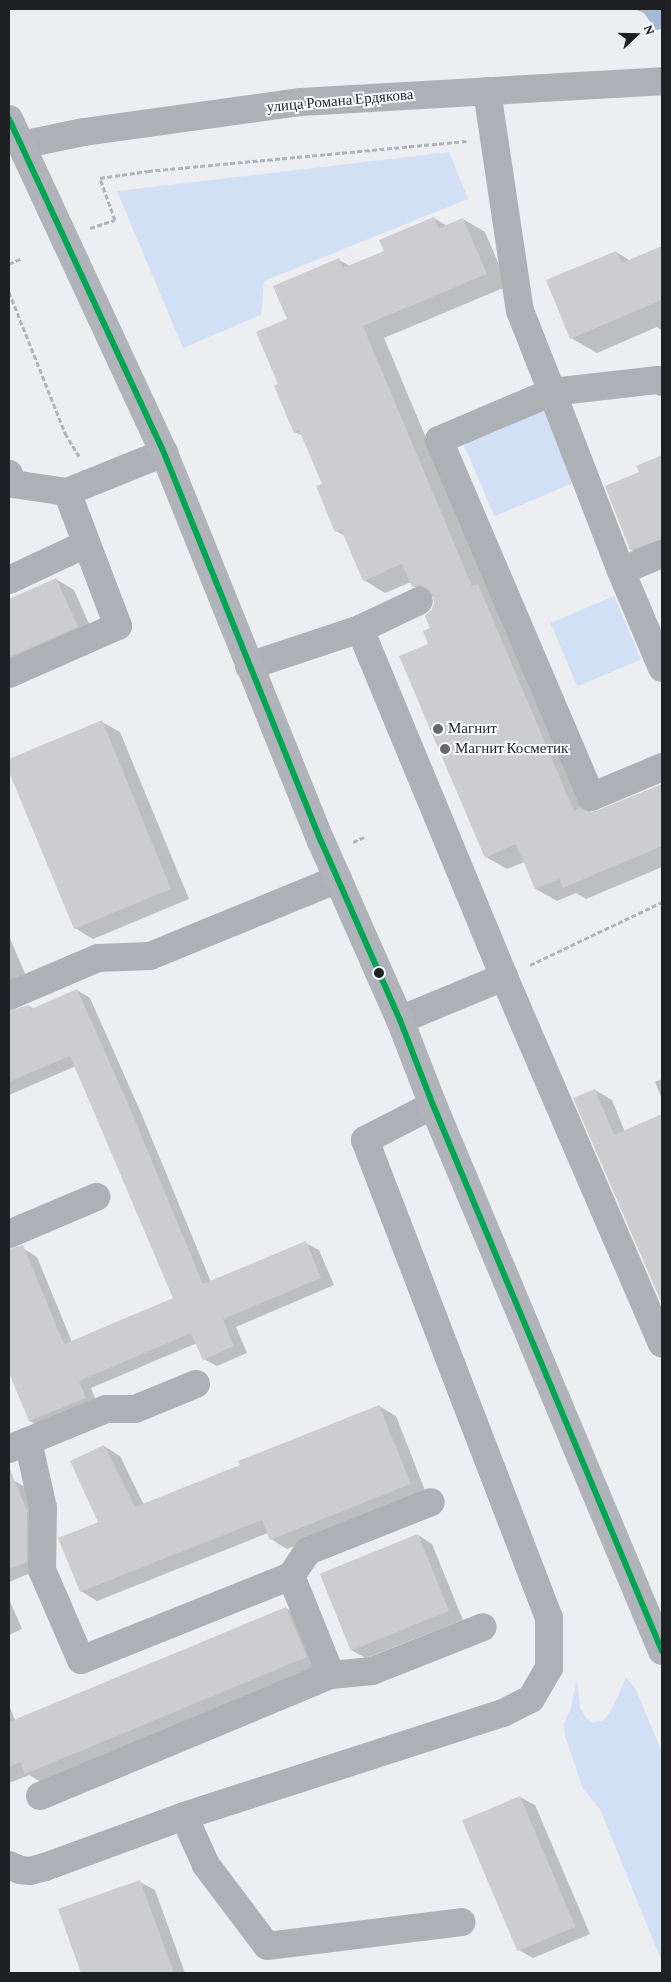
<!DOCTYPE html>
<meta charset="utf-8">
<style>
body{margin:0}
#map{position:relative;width:671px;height:1982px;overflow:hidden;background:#eceef1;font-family:"Crimson Pro",serif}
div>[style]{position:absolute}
.green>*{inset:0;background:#d2e0f6;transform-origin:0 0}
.water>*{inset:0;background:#a7b9d4}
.shadow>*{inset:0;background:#0003}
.building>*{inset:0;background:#cdccce;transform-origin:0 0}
.path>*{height:3px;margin-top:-1.5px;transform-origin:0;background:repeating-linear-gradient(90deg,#b0b3b7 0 5px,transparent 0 7.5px)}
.minor>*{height:28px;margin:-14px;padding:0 14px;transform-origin:14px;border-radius:14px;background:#adb1b6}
.major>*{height:28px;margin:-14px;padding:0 14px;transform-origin:14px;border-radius:14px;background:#b0b3ba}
.bus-1>*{height:6px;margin:-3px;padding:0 3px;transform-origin:3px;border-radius:3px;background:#00a651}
.dots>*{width:14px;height:14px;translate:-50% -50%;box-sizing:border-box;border:2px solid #f8fbfe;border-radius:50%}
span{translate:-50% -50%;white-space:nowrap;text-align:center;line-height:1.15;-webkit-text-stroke:4px #f8fbfe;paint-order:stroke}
.street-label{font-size:15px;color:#1f2023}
.poi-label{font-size:15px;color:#1f2023}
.left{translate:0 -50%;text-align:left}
.frame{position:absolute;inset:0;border:10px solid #1f2023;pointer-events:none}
.north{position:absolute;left:611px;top:10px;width:50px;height:50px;-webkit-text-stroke:4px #f8fbfe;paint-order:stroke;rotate:69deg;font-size:14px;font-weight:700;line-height:20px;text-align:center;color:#1f2023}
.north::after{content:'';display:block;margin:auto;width:18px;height:22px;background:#1f2023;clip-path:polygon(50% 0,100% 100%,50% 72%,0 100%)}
</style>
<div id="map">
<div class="green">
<i style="clip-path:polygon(449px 152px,468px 199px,264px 281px,261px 315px,183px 348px,117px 191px)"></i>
<i style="left:541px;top:401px;width:88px;height:88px;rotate:67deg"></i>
<i style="left:614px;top:596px;width:69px;height:69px;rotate:67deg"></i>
<i style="clip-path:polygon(626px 1677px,636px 1690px,662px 1752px,662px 1962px,600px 1809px,583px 1789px,565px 1736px,564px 1723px,571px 1708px,577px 1678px,580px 1707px,586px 1718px,593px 1723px,604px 1720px,613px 1707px)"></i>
</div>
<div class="water">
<i style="clip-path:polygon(635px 9px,662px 9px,662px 29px,656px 30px,644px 13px)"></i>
</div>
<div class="shadow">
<i style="clip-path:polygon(434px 218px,447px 226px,463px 219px,485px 232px,508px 286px,384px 338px,491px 592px,500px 598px,591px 813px,662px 785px,662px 867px,586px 899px,576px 893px,557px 901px,536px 889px,525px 862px,507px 869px,486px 857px,430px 645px,435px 598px,413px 586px,411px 582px,385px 593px,364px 580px,345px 536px,336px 531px,323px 485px,303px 436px,295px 432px,280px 385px,288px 319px,339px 260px,350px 266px,386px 252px)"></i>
<i style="clip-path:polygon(662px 248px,662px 331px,657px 327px,597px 353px,571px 338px,616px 252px,631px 261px)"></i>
<i style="clip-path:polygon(662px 456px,662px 542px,636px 552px,631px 550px,640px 472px,638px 466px)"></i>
<i style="clip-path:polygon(56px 579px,74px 590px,95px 637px,9px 678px,9px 601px)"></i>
<i style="clip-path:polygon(102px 722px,120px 732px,189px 899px,93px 939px,75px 928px,9px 769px,9px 760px)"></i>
<i style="clip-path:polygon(9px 936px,29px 983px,9px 997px)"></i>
<i style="clip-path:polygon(77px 990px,90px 998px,142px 1115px,211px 1282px,306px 1243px,319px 1250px,334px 1285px,236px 1327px,247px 1353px,217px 1366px,204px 1359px,197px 1343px,91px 1388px,98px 1405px,43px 1428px,30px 1421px,9px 1370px,9px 1256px,24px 1249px,37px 1257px,72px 1342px,174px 1299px,76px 1066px,9px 1095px,9px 1012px,29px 1006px,34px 1009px)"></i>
<i style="clip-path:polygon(662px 1079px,662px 1099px,655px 1082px)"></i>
<i style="clip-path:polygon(595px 1090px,612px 1100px,625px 1132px,662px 1115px,662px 1301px,575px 1099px)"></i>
<i style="clip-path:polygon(379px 1406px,396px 1416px,426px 1493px,287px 1549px,271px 1539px,268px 1533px,97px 1601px,81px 1591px,100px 1522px,104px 1446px,120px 1456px,144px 1505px,242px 1466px)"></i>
<i style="clip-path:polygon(15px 1481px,28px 1489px,40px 1569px,9px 1582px,9px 1483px)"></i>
<i style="clip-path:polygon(418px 1535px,432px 1544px,463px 1620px,366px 1658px,351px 1650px,321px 1574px)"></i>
<i style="clip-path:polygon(9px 1599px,22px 1629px,9px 1635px)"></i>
<i style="clip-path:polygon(286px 1608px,303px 1618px,323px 1667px,43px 1783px,29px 1775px,9px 1783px,9px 1705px,15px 1720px)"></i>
<i style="clip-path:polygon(520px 1797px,535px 1805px,590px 1934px,533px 1958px,519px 1950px)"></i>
<i style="clip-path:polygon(140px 1882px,155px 1890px,185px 1973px,83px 1973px,60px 1910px)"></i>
</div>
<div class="building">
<i style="clip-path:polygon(434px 217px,439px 228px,463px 218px,487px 274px,363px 326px,472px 586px,478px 584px,574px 811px,580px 808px,589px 812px,597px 811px,662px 784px,662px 846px,563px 888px,560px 879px,535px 889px,516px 844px,485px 858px,399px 656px,428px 644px,423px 631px,430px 628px,425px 616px,432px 609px,434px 603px,433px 595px,427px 588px,420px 585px,412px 587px,402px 564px,363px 581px,341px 529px,335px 532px,316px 486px,322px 484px,299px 430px,294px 433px,274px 386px,278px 384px,256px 332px,287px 319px,273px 286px,339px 258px,343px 268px,384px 251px,379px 240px)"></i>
<i style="clip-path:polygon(662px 246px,662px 300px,570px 339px,546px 280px,616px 251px,622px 263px)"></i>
<i style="clip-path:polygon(662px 455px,662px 539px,630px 550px,605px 486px,639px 472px,636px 466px)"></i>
<i style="clip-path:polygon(56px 578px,78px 627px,9px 657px,9px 599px)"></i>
<i style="clip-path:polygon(102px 720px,171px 889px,74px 929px,9px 772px,9px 759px)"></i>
<i style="clip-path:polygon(77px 989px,129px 1106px,203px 1284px,306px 1241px,321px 1278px,223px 1319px,234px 1346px,203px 1360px,191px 1333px,79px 1381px,86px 1398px,29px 1421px,9px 1373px,9px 1249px,23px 1245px,64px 1344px,173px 1298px,70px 1056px,9px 1082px,9px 1011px,29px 1005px,31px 1009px)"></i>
<i style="clip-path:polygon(595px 1089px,614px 1135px,662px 1114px,662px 1304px,573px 1098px)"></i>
<i style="clip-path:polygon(379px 1405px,411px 1484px,270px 1540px,262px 1520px,80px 1592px,58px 1538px,98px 1522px,70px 1461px,104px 1445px,135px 1507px,240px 1465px,238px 1461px)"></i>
<i style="clip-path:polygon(9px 1467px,27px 1511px,27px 1562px,9px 1569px)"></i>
<i style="left:418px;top:1534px;width:83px;height:106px;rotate:68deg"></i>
<i style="clip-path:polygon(286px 1607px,307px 1657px,25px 1774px,20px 1762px,9px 1767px,9px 1722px)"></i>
<i style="left:520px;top:1796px;width:142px;height:63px;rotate:67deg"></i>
<i style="clip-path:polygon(140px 1880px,174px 1973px,81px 1973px,58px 1909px)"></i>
</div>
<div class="path">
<i style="left:90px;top:228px;width:26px;rotate:-18deg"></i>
<i style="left:115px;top:220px;width:45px;rotate:-109.7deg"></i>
<i style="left:100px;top:178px;width:49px;rotate:-8.3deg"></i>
<i style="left:148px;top:171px;width:320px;rotate:-5.4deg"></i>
<i style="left:9px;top:264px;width:14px;rotate:-25deg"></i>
<i style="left:9px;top:292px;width:152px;rotate:68.3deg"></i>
<i style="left:65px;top:433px;width:27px;rotate:59deg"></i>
<i style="left:353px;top:842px;width:12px;rotate:-24deg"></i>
<i style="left:530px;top:965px;width:146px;rotate:-25.5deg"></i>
</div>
<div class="minor">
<i style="left:487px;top:91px;width:222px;rotate:81.5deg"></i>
<i style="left:520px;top:311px;width:87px;rotate:68.4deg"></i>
<i style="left:552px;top:392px;width:107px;rotate:-6.5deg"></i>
<i style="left:658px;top:380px;width:4px;rotate:27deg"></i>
<i style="left:21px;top:145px;width:64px;rotate:-11.7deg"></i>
<i style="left:84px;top:132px;width:219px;rotate:-7.9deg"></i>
<i style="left:301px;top:102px;width:362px;rotate:-3.3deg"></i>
<i style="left:9px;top:474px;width:11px;rotate:68deg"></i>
<i style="left:13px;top:484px;width:55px;rotate:8.4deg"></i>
<i style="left:67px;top:492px;width:105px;rotate:-21.9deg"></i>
<i style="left:621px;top:571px;width:44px;rotate:-22.5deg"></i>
<i style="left:9px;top:580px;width:85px;rotate:-25.1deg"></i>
<i style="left:360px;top:629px;width:377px;rotate:67.5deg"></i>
<i style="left:504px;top:977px;width:399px;rotate:66.7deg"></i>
<i style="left:249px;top:666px;width:117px;rotate:-18.4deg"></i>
<i style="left:360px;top:629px;width:65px;rotate:-25.4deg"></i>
<i style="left:662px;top:668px;width:105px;rotate:-112.9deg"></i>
<i style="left:621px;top:571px;width:192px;rotate:-111.1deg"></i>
<i style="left:552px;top:392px;width:123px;rotate:157deg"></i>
<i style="left:439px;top:440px;width:388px;rotate:66.9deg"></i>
<i style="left:591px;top:797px;width:77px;rotate:-22.9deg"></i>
<i style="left:9px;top:674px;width:119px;rotate:-23.8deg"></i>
<i style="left:118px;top:626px;width:143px;rotate:-110.8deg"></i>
<i style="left:9px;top:996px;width:97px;rotate:-23.1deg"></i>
<i style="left:98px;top:958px;width:52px;rotate:-2.2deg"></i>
<i style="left:150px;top:956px;width:203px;rotate:-22.3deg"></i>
<i style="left:400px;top:1020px;width:113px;rotate:-22.5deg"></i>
<i style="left:9px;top:1234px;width:95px;rotate:-23deg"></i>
<i style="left:28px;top:1441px;width:69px;rotate:77.4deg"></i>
<i style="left:43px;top:1508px;width:62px;rotate:90.9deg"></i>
<i style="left:42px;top:1570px;width:98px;rotate:66.6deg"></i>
<i style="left:81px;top:1660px;width:226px;rotate:-21.8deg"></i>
<i style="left:291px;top:1576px;width:30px;rotate:-56deg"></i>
<i style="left:308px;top:1551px;width:132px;rotate:-21.7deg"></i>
<i style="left:9px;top:1449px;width:105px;rotate:-22.4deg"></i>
<i style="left:106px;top:1409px;width:29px"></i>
<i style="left:135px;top:1409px;width:66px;rotate:-22.3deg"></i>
<i style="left:331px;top:1675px;width:41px;rotate:-5.6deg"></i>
<i style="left:372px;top:1671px;width:119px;rotate:-21.6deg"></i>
<i style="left:40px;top:1796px;width:315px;rotate:-22.6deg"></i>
<i style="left:331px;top:1675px;width:107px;rotate:-112deg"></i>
<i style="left:184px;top:1816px;width:54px;rotate:65.8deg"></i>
<i style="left:206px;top:1865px;width:101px;rotate:53deg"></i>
<i style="left:267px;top:1946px;width:196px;rotate:-7deg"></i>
<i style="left:9px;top:1865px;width:12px;rotate:24deg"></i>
<i style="left:20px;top:1870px;width:10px;rotate:6deg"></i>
<i style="left:30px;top:1871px;width:16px;rotate:-15deg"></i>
<i style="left:45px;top:1867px;width:148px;rotate:-20.1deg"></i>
<i style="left:184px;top:1816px;width:335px;rotate:-17.9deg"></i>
<i style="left:503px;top:1713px;width:31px;rotate:-27deg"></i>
<i style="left:531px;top:1699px;width:36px;rotate:-60deg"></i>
<i style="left:549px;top:1668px;width:50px;rotate:-90deg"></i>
<i style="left:549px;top:1618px;width:512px;rotate:-111.05deg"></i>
<i style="left:365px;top:1140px;width:76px;rotate:-27.2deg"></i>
</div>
<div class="major">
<i style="left:9px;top:119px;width:368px;rotate:65.1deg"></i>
<i style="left:164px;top:453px;width:419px;rotate:68deg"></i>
<i style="left:321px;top:841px;width:196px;rotate:66.2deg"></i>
<i style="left:400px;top:1020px;width:91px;rotate:68.8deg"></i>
<i style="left:433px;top:1105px;width:592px;rotate:67.25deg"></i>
</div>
<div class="bus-1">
<i style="left:9px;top:119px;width:368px;rotate:65.1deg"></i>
<i style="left:164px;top:453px;width:419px;rotate:68deg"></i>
<i style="left:321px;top:841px;width:196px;rotate:66.2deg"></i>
<i style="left:400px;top:1020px;width:91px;rotate:68.8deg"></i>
<i style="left:433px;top:1105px;width:592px;rotate:67.25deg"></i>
</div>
<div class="dots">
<i style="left:438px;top:729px;background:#67686b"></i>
<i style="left:445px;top:749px;background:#67686b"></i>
<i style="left:379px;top:973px;background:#1f2023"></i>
</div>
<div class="street-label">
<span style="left:340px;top:101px;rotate:-5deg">улица Романа Ердякова</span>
</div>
<div class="poi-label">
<span class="left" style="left:448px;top:729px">Магнит</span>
<span class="left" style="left:455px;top:749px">Магнит Косметик</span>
</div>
<div class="frame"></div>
<div class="north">N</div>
</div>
